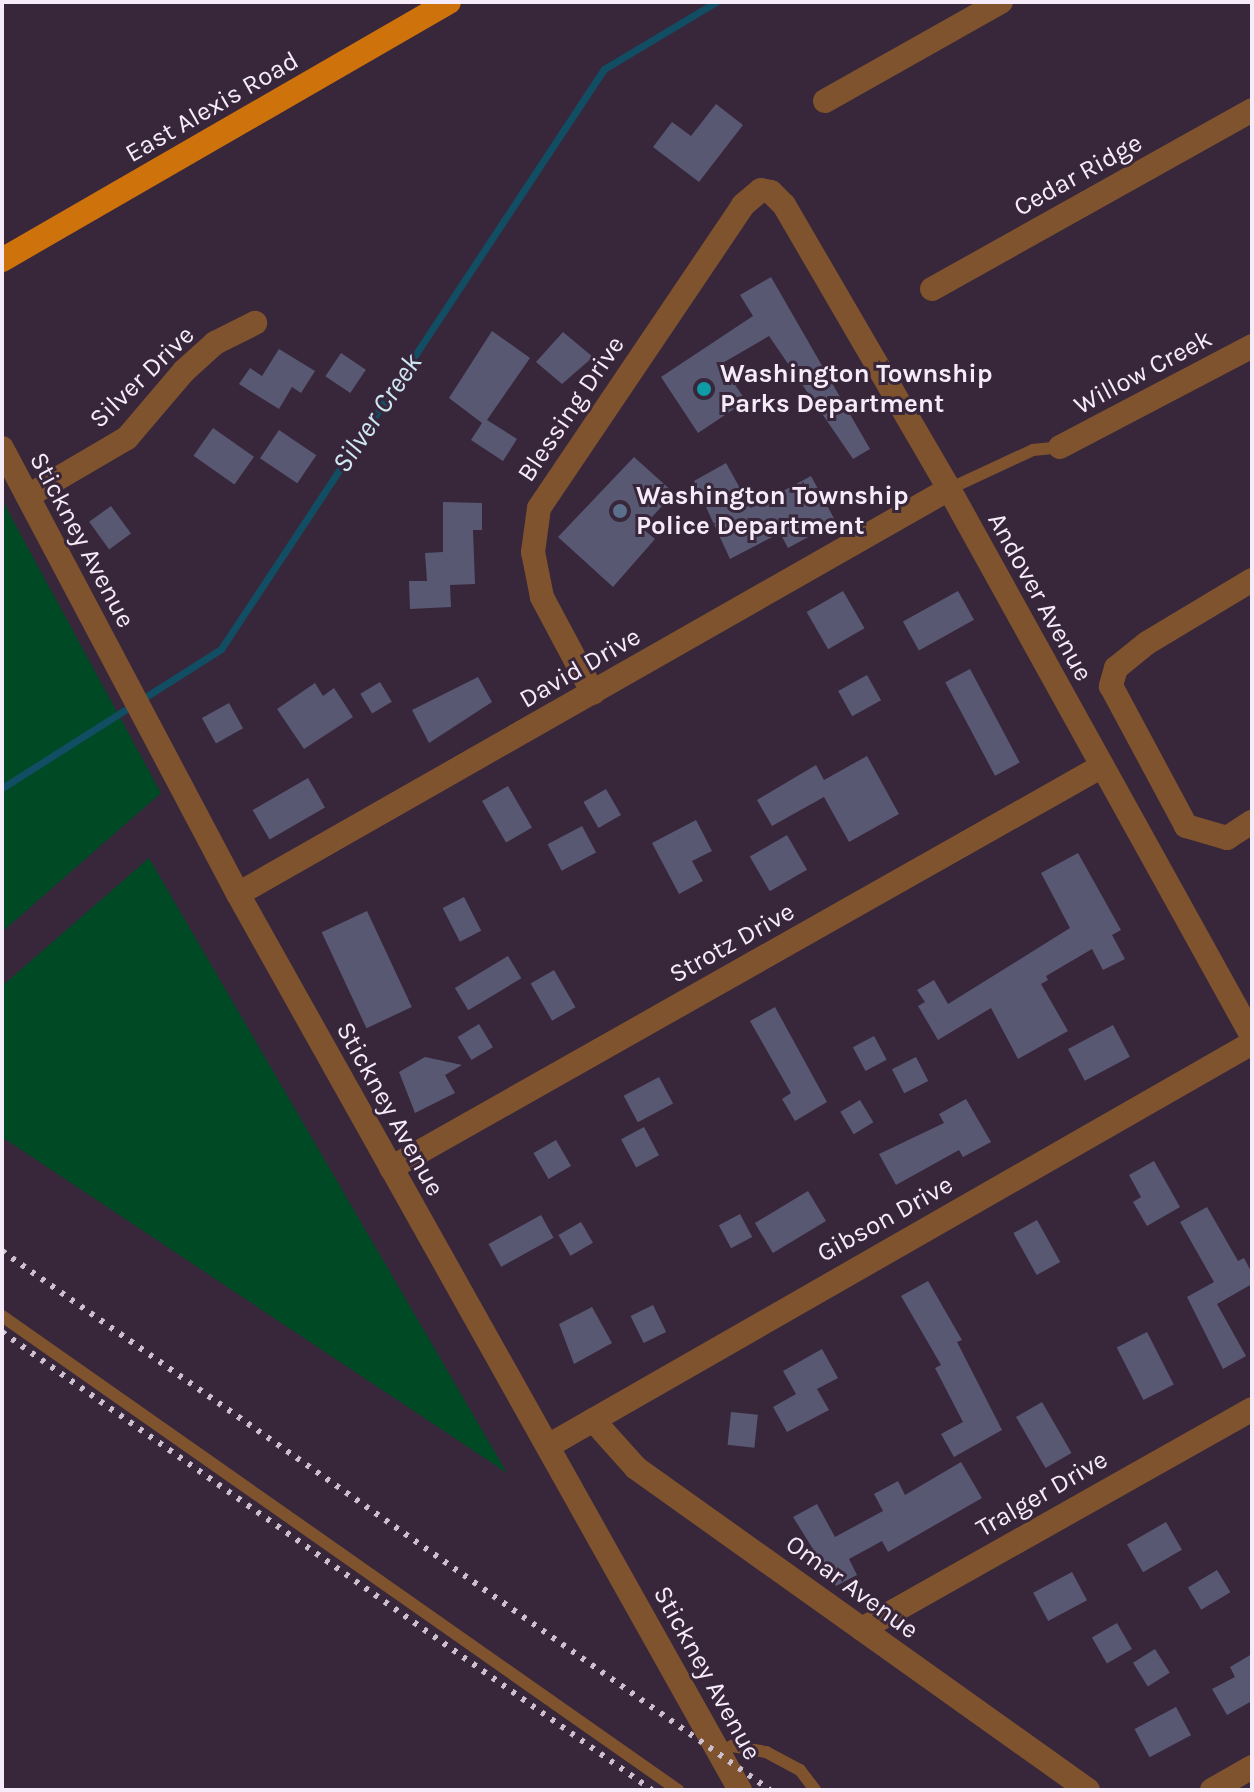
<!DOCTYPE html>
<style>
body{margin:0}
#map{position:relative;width:1254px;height:1792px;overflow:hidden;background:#38263b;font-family:Karla,sans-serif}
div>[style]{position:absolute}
.green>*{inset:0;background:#004925}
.stream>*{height:7px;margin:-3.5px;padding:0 3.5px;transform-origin:3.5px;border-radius:3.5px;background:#114e64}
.building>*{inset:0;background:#585873;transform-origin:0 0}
.service>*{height:12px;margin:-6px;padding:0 6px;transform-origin:6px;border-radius:6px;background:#7f532d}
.minor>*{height:24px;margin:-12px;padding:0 12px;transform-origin:12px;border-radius:12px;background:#7f532d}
.tertiary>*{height:24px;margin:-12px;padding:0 12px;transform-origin:12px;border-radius:12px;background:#7f532d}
.primary>*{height:24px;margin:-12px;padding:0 12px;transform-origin:12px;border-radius:12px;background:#ce730c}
.rail>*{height:6px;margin-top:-3px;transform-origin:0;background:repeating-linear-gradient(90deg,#ccbfce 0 4px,transparent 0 12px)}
.dots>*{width:22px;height:22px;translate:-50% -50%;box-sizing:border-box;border:4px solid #38263b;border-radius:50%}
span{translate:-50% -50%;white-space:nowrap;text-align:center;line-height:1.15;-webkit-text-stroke:6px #38263b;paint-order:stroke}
.street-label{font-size:26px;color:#f6ebf8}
.poi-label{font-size:26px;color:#f6ebf8;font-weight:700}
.left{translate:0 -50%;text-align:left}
.water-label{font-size:28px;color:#cfe7f2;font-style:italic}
.frame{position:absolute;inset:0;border:4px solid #f6ebf8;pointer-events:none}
</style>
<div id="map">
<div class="green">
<i style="clip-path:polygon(2px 500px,161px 793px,2px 932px)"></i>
<i style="clip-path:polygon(149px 858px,507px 1473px,2px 1137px,2px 986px)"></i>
</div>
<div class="stream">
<i style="left:2px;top:788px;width:259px;rotate:-32.4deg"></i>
<i style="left:221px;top:649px;width:695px;rotate:-56.56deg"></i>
<i style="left:604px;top:69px;width:131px;rotate:-30.9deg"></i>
</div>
<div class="building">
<i style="clip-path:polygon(716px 104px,743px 125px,699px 182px,653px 147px,672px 122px,691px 136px)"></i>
<i style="clip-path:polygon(771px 277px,870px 449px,853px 459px,769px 336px,721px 364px,746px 401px,698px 433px,661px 377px,753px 316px,740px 295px)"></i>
<i style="clip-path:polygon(492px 331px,530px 358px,487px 420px,517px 439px,503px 461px,471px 440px,482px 423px,449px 398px)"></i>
<i style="clip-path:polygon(563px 332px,593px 357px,562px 384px,536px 362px)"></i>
<i style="clip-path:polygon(279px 349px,315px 371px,301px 393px,292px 387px,279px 409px,239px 384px,250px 368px,262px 376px)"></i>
<i style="left:341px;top:353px;width:30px;height:28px;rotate:34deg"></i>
<i style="left:213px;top:428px;width:50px;height:34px;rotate:35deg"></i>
<i style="left:279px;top:430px;width:45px;height:34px;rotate:34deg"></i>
<i style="clip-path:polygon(634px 457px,674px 493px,642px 528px,655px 539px,613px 587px,558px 537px)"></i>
<i style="clip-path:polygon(726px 463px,751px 508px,811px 476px,836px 522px,788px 548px,780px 533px,730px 559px,694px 481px)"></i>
<i style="clip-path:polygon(443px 502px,482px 503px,482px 530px,473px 530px,475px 584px,450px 585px,451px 607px,410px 609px,409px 581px,427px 581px,425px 553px,443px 552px)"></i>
<i style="left:111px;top:506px;width:34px;height:27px;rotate:54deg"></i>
<i style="left:843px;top:591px;width:43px;height:42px;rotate:60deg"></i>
<i style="left:958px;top:591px;width:33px;height:63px;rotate:61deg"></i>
<i style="left:970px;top:669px;width:106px;height:28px;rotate:62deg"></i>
<i style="left:867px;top:675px;width:29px;height:33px;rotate:61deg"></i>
<i style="clip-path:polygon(478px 677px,492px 702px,429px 743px,412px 710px)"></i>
<i style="left:380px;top:682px;width:23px;height:23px;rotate:59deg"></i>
<i style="clip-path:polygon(315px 683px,323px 696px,334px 688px,353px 717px,304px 749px,277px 709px)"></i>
<i style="left:229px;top:703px;width:29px;height:31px;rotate:61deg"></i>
<i style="clip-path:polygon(867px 756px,899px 814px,849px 842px,824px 797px,772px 826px,757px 800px,816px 765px,824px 780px)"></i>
<i style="left:308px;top:778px;width:34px;height:64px;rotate:60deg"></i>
<i style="left:508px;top:786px;width:48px;height:30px;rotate:60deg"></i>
<i style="left:606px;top:789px;width:30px;height:26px;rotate:60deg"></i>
<i style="clip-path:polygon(696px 820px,712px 851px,692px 861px,703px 881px,679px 894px,652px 843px)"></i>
<i style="left:582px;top:826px;width:30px;height:39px;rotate:62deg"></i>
<i style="left:787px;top:835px;width:40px;height:43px;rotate:60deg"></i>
<i style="clip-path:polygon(1078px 853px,1121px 930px,1112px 935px,1125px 959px,1103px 970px,1092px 949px,1046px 976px,1048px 980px,1041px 984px,1068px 1031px,1018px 1059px,991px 1008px,938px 1040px,918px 1006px,925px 1002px,917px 990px,934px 980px,948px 1004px,1070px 928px,1041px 873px)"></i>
<i style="left:464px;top:897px;width:38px;height:24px;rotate:63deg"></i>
<i style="left:367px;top:911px;width:106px;height:50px;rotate:65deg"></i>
<i style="left:508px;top:956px;width:26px;height:62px;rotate:59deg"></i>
<i style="left:554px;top:970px;width:43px;height:27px;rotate:60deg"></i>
<i style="clip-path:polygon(775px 1007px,827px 1102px,795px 1121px,782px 1099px,791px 1093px,750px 1021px)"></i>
<i style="left:479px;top:1024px;width:27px;height:25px;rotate:59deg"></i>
<i style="left:1113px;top:1025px;width:36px;height:51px;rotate:62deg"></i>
<i style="left:874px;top:1036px;width:27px;height:24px;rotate:62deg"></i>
<i style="clip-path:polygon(425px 1057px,462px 1065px,445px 1075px,455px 1093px,415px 1113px,399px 1072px)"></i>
<i style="left:916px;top:1057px;width:27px;height:27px;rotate:63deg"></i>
<i style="left:659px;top:1077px;width:30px;height:40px;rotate:62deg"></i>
<i style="clip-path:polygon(966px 1099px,991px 1142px,963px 1157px,959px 1150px,896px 1185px,879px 1154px,944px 1123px,939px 1114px)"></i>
<i style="left:860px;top:1100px;width:26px;height:23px;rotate:59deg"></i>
<i style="left:644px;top:1127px;width:32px;height:26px;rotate:62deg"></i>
<i style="left:556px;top:1140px;width:30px;height:26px;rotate:60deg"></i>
<i style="clip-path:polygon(1154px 1161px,1180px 1207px,1147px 1226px,1133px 1202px,1141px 1197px,1129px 1175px)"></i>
<i style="left:808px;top:1191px;width:35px;height:62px;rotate:59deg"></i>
<i style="clip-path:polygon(1207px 1207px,1238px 1261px,1244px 1258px,1252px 1273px,1252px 1284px,1217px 1304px,1246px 1356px,1223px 1369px,1187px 1297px,1214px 1282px,1180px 1222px)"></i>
<i style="left:740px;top:1214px;width:26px;height:24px;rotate:62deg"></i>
<i style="left:541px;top:1215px;width:26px;height:60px;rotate:61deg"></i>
<i style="left:1037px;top:1220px;width:48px;height:27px;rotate:61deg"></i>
<i style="left:581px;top:1222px;width:24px;height:26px;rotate:60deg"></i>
<i style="clip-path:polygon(928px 1281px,962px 1340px,957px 1342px,1002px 1430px,954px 1457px,941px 1434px,963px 1422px,935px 1368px,941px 1365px,901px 1296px)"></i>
<i style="left:653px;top:1305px;width:30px;height:25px;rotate:64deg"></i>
<i style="clip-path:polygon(592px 1307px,612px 1343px,574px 1364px,559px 1324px)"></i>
<i style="left:1147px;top:1332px;width:59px;height:34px;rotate:63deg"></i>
<i style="clip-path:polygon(822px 1349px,838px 1378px,817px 1389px,829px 1410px,787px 1432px,773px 1407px,796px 1394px,783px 1371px)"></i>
<i style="left:1042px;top:1402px;width:59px;height:30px;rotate:60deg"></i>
<i style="left:731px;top:1412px;width:27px;height:33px;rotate:6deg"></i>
<i style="clip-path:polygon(961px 1462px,982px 1498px,888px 1552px,882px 1541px,849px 1559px,857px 1575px,836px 1586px,793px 1517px,817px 1504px,835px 1537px,883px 1511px,874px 1494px,898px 1481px,905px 1495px)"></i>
<i style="left:1166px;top:1522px;width:32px;height:45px;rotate:60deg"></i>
<i style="left:1217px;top:1570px;width:26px;height:34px;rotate:59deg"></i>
<i style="left:1072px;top:1572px;width:32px;height:44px;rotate:62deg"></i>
<i style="left:1117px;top:1623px;width:30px;height:29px;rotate:60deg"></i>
<i style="left:1155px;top:1649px;width:28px;height:26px;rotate:58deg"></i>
<i style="clip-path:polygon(1252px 1654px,1252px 1706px,1250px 1702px,1227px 1715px,1212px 1689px,1235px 1677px,1230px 1667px)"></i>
<i style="left:1176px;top:1707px;width:32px;height:47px;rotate:62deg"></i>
</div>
<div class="service">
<i style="left:949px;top:489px;width:93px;rotate:-24.9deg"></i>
<i style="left:1033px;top:450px;width:27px;rotate:-6deg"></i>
<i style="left:2px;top:1316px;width:826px;rotate:35.04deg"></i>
<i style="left:720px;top:1752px;width:13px;rotate:-27deg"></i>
<i style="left:732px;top:1746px;width:35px;rotate:10deg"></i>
<i style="left:766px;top:1752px;width:38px;rotate:28deg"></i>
<i style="left:800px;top:1770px;width:25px;rotate:53deg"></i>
</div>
<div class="minor">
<i style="left:825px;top:101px;width:202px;rotate:-29.4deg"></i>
<i style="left:932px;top:289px;width:367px;rotate:-29.2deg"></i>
<i style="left:1060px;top:447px;width:217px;rotate:-27.7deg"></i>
<i style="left:28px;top:496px;width:115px;rotate:-30.4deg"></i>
<i style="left:127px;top:438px;width:88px;rotate:-49.6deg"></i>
<i style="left:184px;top:371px;width:42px;rotate:-42.1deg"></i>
<i style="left:215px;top:343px;width:45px;rotate:-26.6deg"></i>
<i style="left:1252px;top:580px;width:122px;rotate:149deg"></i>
<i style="left:1147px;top:643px;width:40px;rotate:141deg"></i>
<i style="left:1116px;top:668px;width:19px;rotate:106deg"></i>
<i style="left:1111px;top:686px;width:159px;rotate:61.8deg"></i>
<i style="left:1186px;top:826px;width:43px;rotate:16.3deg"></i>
<i style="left:1227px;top:838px;width:30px;rotate:-33deg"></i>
<i style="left:593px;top:693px;width:109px;rotate:-118deg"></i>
<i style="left:542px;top:597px;width:46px;rotate:-101.3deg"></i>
<i style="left:533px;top:552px;width:44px;rotate:-82.2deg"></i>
<i style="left:539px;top:508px;width:365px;rotate:-56deg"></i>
<i style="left:743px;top:205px;width:23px;rotate:-40deg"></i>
<i style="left:761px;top:190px;width:10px;rotate:11deg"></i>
<i style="left:771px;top:192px;width:18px;rotate:45deg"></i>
<i style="left:784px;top:205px;width:328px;rotate:59.8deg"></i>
<i style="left:949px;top:489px;width:625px;rotate:61.02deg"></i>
<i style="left:238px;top:894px;width:818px;rotate:-29.67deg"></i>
<i style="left:391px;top:1168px;width:817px;rotate:-29.48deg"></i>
<i style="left:593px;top:1420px;width:64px;rotate:48.1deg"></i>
<i style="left:636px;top:1468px;width:555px;rotate:35.47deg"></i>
<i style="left:548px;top:1446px;width:811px;rotate:-29.79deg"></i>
<i style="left:862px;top:1629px;width:448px;rotate:-29.4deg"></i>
<i style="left:1212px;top:1790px;width:46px;rotate:-29.9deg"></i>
</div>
<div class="tertiary">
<i style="left:2px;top:448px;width:505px;rotate:62.11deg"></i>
<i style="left:238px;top:894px;width:1027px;rotate:60.74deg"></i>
</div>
<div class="primary">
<i style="left:2px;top:260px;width:516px;rotate:-29.99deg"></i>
</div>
<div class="rail">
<i style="left:2px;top:1251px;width:938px;rotate:35.06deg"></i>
<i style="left:2px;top:1332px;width:795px;rotate:35.17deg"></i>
</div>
<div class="dots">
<i style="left:704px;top:389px;background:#0f9aa8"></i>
<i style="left:620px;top:511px;background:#5c6f8a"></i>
</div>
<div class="street-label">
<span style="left:212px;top:107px;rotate:-30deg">East Alexis Road</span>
<span style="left:1078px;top:175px;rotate:-29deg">Cedar Ridge</span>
<span style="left:1143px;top:372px;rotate:-28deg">Willow Creek</span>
<span style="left:142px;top:377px;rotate:-44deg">Silver Drive</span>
<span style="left:571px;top:409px;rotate:-56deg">Blessing Drive</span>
<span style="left:82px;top:540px;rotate:62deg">Stickney Avenue</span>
<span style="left:1040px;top:597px;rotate:61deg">Andover Avenue</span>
<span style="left:580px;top:668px;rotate:-30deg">David Drive</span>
<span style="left:732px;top:943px;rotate:-29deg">Strotz Drive</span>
<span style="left:390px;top:1109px;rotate:61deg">Stickney Avenue</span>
<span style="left:885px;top:1219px;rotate:-29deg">Gibson Drive</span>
<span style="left:1042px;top:1494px;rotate:-30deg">Tralger Drive</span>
<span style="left:852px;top:1587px;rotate:36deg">Omar Avenue</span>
<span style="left:707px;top:1673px;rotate:61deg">Stickney Avenue</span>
</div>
<div class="poi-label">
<span class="left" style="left:720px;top:389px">Washington Township<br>Parks Department</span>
<span class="left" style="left:636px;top:511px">Washington Township<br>Police Department</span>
</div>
<div class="water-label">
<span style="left:377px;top:413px;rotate:-56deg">Silver Creek</span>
</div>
<div class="frame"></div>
</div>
